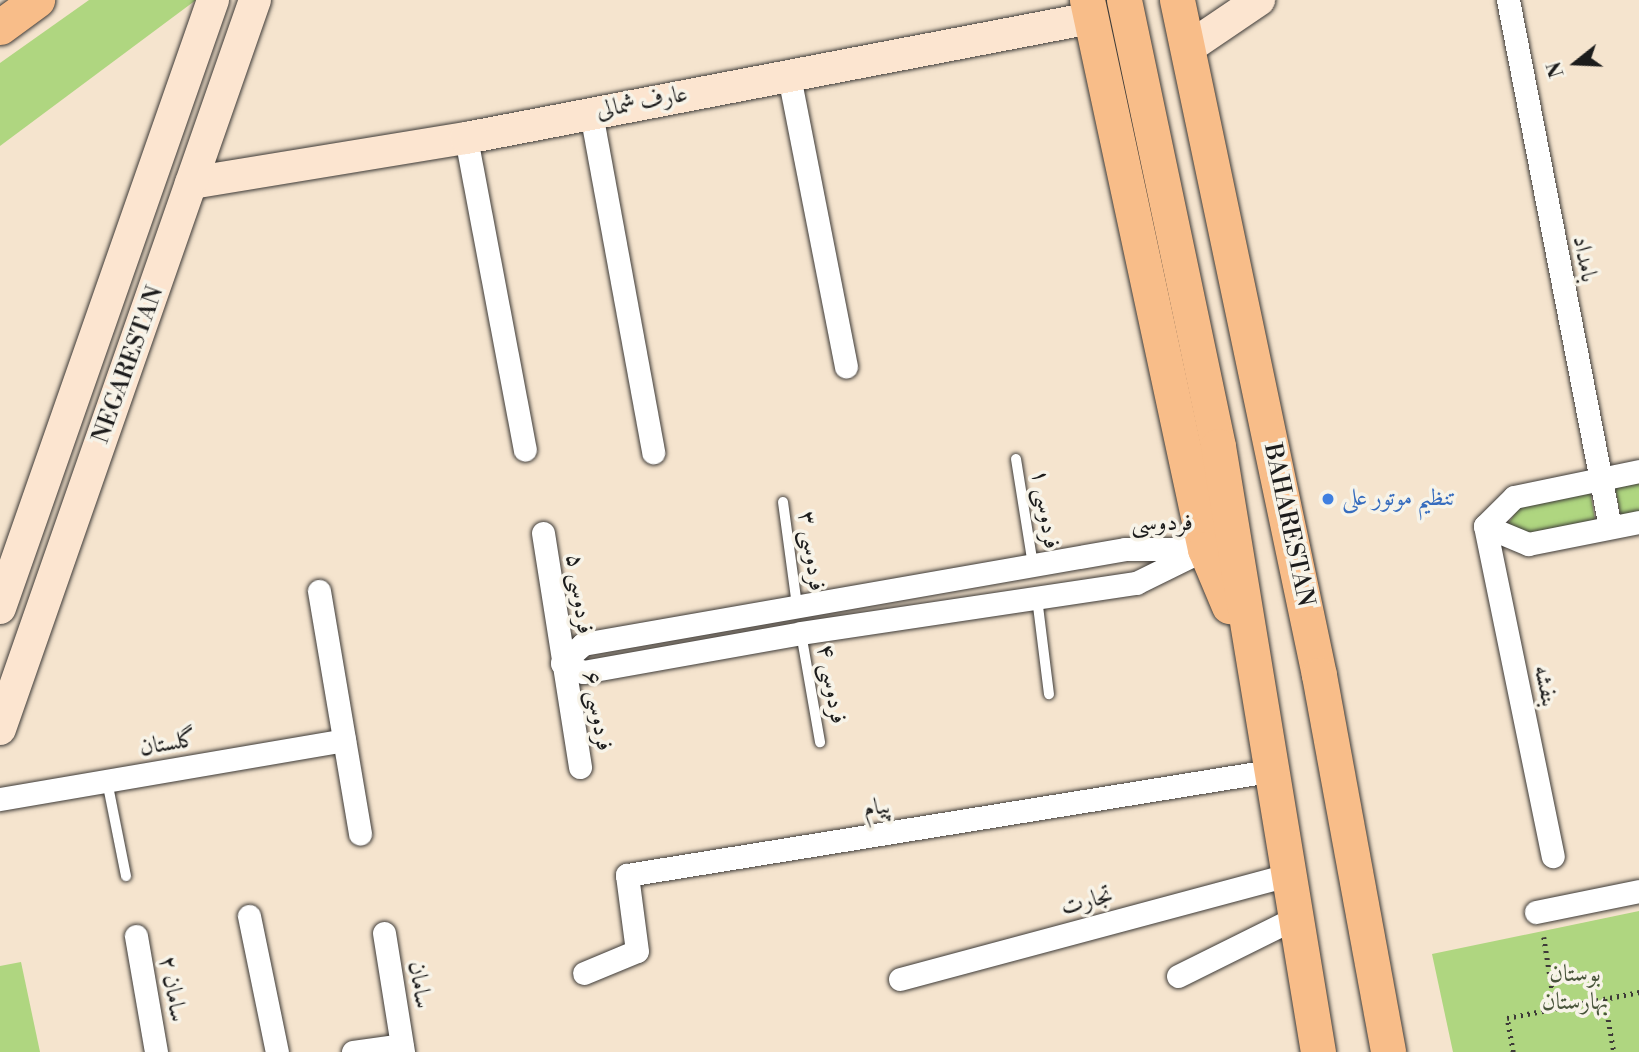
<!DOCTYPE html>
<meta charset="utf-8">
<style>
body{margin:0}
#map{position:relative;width:1639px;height:1052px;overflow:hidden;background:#f5e4ce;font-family:"Libre Bodoni",Amiri,serif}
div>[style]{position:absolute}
.green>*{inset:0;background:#afd680}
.path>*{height:4.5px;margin-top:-2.25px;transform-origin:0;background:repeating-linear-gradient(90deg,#3d3a37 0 2px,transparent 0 7px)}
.roads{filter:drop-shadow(0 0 2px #3d3a37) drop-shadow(0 0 2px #3d3a37)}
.lane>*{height:10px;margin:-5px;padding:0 5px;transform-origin:5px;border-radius:5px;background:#fff}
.street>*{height:23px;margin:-11.5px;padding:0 11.5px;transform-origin:11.5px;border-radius:11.5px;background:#fff}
.secondary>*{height:32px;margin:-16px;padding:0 16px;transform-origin:16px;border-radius:16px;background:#fce5d0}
.primary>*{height:35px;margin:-17.5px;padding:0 17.5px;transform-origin:17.5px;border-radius:17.5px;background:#f8bd89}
.dots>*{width:19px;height:19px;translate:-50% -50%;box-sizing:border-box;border:4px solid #f7f3e8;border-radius:50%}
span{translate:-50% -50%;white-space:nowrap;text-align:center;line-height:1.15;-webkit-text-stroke:7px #f7f3e8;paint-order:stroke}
.street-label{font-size:24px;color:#1c1c1c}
.shop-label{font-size:24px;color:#366cbe}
.left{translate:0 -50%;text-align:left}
.park-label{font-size:24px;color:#48543a}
.north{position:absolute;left:1541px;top:28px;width:70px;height:70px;-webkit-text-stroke:5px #f7f3e8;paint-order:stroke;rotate:252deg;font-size:19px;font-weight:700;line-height:28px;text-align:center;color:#1c1c1c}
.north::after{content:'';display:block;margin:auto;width:24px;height:32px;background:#1c1c1c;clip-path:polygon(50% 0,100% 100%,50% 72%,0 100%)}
</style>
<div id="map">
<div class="green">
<i style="clip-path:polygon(89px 0,196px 0,0 146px,0 63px)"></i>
<i style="clip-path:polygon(1639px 483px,1639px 513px,1621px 516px,1615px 488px)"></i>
<i style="clip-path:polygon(1590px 491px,1595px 520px,1528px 533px,1508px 524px,1520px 506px)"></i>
<i style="clip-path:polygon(1639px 911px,1639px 1052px,1453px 1052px,1432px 954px)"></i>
<i style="clip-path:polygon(21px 962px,40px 1052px,0 1052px,0 966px)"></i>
</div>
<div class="path">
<i style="left:1544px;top:937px;width:72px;rotate:81.2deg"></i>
<i style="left:1605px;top:999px;width:54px;rotate:80.4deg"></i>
<i style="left:1513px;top:1052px;width:35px;rotate:-100deg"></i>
<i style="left:1507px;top:1018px;width:135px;rotate:-11.1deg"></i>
</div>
<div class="roads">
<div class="lane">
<i style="left:1016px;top:459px;width:107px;rotate:80.9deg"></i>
<i style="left:783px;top:502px;width:105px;rotate:82.3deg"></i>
<i style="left:1037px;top:598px;width:97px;rotate:82.9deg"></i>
<i style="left:801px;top:633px;width:111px;rotate:80.1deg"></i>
<i style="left:107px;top:781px;width:97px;rotate:78.7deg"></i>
</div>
<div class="street">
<i style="left:1508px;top:0;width:537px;rotate:79.05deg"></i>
<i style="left:789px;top:76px;width:296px;rotate:78.9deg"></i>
<i style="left:591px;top:113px;width:345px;rotate:79.6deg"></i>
<i style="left:466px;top:138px;width:317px;rotate:79.3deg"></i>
<i style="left:1485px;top:526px;width:337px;rotate:78.4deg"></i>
<i style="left:1485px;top:526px;width:41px;rotate:-45deg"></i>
<i style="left:1514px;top:497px;width:128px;rotate:-11.7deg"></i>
<i style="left:1485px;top:526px;width:47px;rotate:22.7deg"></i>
<i style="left:1528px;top:544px;width:113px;rotate:-11.2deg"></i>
<i style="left:543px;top:533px;width:237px;rotate:81deg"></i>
<i style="left:319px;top:591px;width:246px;rotate:80.4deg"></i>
<i style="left:562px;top:663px;width:23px;rotate:23deg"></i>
<i style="left:583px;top:672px;width:221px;rotate:-10.1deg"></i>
<i style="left:801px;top:633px;width:339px;rotate:-8.5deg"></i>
<i style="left:1136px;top:583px;width:77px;rotate:-26.2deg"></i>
<i style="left:562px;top:663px;width:28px;rotate:-42deg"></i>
<i style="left:583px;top:644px;width:550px;rotate:-9.94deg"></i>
<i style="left:1125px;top:549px;width:73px"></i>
<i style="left:0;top:799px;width:349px;rotate:-9.7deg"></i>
<i style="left:1536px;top:912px;width:105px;rotate:-11.5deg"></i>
<i style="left:249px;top:916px;width:139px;rotate:78.4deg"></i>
<i style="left:384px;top:933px;width:121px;rotate:80.9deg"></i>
<i style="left:136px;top:936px;width:118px;rotate:80.2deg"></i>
<i style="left:584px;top:973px;width:57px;rotate:-22.5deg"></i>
<i style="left:637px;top:951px;width:77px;rotate:-97.5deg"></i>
<i style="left:627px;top:875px;width:650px;rotate:-9.2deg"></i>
<i style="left:1178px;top:976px;width:131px;rotate:-26.4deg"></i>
<i style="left:900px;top:979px;width:401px;rotate:-15deg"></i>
<i style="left:353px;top:1052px;width:49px;rotate:-8.1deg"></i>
</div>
<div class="secondary">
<i style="left:1188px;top:48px;width:86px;rotate:-34.1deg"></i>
<i style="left:191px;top:183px;width:279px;rotate:-9.3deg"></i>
<i style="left:466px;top:138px;width:636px;rotate:-10.87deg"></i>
<i style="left:0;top:608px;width:644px;rotate:-70.69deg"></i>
<i style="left:0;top:729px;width:772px;rotate:-70.72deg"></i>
</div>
<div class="primary">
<i style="left:1087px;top:0;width:562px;rotate:77.87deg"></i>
<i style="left:1205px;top:549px;width:62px;rotate:67.2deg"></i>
<i style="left:1124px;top:0;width:456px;rotate:78.1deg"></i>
<i style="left:1218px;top:446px;width:614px;rotate:80.63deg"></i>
<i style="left:1177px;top:0;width:690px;rotate:78.12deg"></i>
<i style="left:1319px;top:675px;width:383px;rotate:79.6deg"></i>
<i style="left:0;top:27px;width:46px;rotate:-36.1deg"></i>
</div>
</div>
<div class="dots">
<i style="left:1328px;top:499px;background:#3f7fe0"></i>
</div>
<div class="street-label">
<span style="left:642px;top:103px;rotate:-11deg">عارف شمالی</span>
<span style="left:1584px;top:259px;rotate:79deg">بامداد</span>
<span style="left:129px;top:365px;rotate:-70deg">NEGARESTAN</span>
<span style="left:1045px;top:509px;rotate:81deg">فردوسی ۱</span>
<span style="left:1162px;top:524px">فردوسی</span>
<span style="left:1288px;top:525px;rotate:78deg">BAHARESTAN</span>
<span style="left:811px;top:551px;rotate:82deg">فردوسی ۳</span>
<span style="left:579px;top:594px;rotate:82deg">فردوسی ۵</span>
<span style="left:831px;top:684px;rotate:80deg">فردوسی ۴</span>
<span style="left:1545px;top:686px;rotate:78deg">بنفشه</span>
<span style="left:597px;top:711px;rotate:80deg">فردوسی ۶</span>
<span style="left:168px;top:744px;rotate:-10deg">گلستان</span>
<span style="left:877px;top:808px;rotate:-9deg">پیام</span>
<span style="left:1087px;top:902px;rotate:-15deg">تجارت</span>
<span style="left:419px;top:985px;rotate:81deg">سامان</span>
<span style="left:172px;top:989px;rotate:80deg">سامان ۲</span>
</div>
<div class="shop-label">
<span class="left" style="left:1342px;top:499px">تنظیم موتور علی</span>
</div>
<div class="park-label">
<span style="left:1575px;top:989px">بوستان<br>بهارستان</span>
</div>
<div class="north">N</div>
</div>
